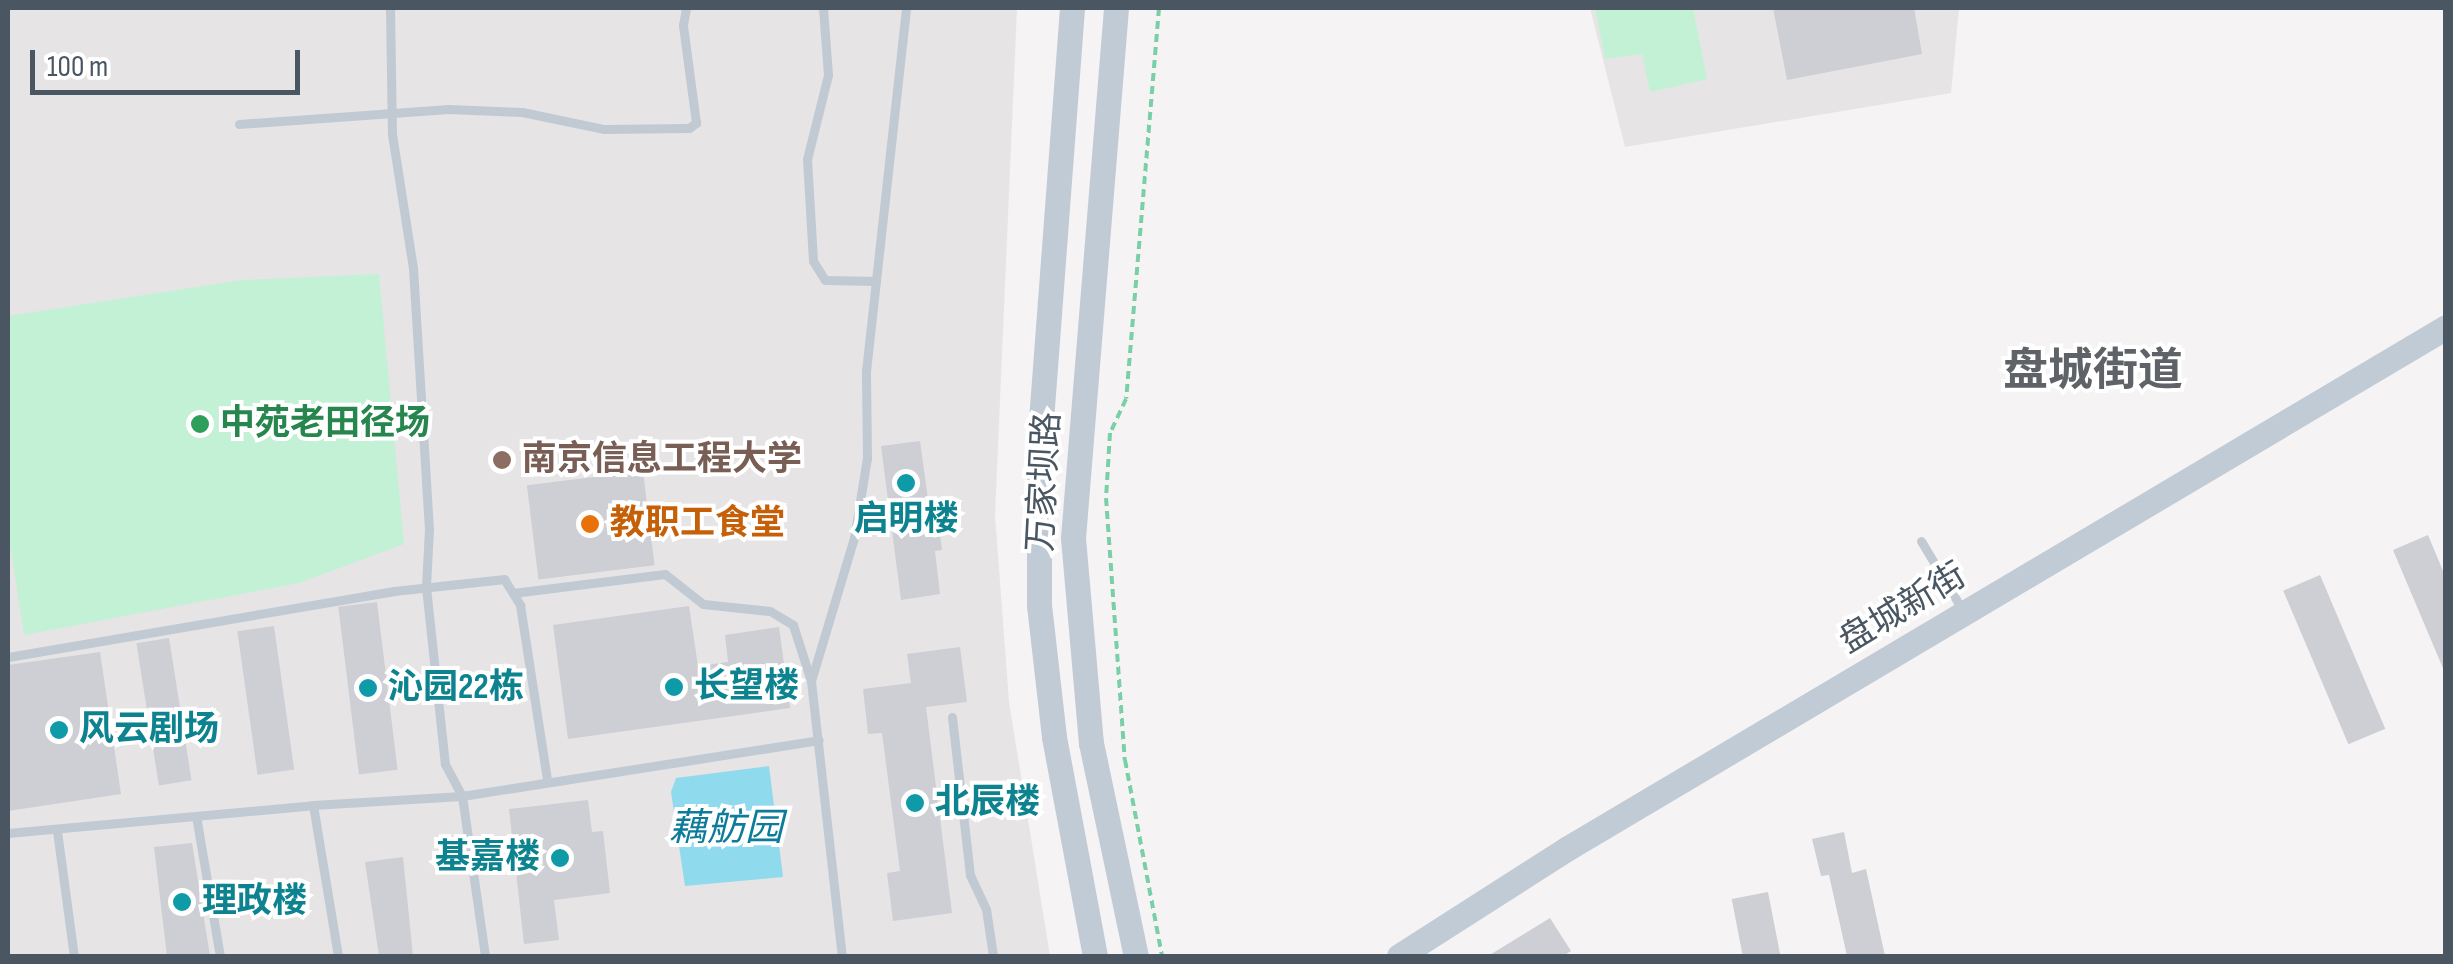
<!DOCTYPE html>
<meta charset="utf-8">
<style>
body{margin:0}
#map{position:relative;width:2453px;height:964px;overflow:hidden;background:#f5f3f3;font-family:"Sofia Sans Condensed","Noto Sans SC",sans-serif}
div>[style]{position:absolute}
.education>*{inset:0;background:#e6e4e5}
.green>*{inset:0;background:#c3f1d5}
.water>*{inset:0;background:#90daee}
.building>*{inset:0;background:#cdcfd5;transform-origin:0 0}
.path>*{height:4px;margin-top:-2px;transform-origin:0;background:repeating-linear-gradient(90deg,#7ad0a6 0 8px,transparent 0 13px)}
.lane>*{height:9px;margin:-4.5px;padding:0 4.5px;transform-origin:4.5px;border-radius:4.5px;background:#c1cad2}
.secondary>*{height:25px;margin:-12.5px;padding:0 12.5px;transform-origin:12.5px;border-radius:12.5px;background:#c1cbd6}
.dots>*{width:28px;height:28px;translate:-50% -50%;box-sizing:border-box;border:5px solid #fff;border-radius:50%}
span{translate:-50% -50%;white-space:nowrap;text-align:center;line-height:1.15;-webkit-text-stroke:8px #fff;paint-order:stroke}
.leisure-label{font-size:35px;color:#27864d;font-weight:700}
.left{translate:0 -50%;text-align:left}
.education-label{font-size:35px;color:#785e54;font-weight:700}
.street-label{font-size:35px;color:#4a5661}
.culture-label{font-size:35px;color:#0d838f;font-weight:700}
.right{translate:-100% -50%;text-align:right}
.food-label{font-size:35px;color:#c56008;font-weight:700}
.water-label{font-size:38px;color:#0c7c9b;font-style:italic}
.district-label{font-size:45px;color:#5f6368;font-weight:700}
.frame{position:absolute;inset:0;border:10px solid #4a5661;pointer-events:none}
.scale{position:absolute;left:30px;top:50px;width:270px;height:45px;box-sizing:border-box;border:5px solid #4a5661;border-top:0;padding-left:12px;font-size:30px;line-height:35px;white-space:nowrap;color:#4a5661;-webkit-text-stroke:8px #fff;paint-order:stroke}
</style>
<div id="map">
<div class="education">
<i style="clip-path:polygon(8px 8px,1017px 8px,995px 515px,1009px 702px,1050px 956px,8px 956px)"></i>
<i style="clip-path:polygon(1590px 8px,1959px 8px,1951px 93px,1625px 147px)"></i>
</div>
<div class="green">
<i style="clip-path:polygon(1595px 8px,1693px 8px,1707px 79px,1650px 92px,1642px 54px,1605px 59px)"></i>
<i style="clip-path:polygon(379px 274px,404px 544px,299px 583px,24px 635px,8px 532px,8px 316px,242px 280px)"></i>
</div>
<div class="water">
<i style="clip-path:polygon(769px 766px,783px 877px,685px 886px,671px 792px,676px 778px)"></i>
</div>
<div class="building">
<i style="clip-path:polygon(1773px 8px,1914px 8px,1922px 54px,1787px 80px)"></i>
<i style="clip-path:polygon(920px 441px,931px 521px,938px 520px,942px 550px,935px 551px,940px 594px,901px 600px,881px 446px)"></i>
<i style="left:643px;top:471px;width:95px;height:117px;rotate:83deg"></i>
<i style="clip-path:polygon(2428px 535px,2446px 578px,2445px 673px,2393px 550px)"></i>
<i style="left:2320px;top:575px;width:167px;height:40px;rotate:67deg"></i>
<i style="left:377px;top:602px;width:169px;height:39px;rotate:83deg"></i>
<i style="clip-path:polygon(689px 606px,698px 666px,728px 662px,725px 635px,779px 627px,790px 708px,568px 739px,553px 625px)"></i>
<i style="left:274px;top:626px;width:145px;height:37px;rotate:82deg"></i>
<i style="left:169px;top:638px;width:144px;height:33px;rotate:81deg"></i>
<i style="clip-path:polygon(960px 647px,967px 702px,926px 707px,952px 913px,893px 921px,887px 873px,900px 871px,882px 733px,868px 734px,863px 689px,911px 683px,907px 654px)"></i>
<i style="clip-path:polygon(100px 652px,121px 794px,8px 811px,8px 665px)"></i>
<i style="clip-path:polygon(588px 800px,592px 832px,603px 831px,610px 893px,554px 900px,559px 940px,524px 944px,509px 809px)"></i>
<i style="clip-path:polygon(1844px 832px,1852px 873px,1866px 869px,1885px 956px,1847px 956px,1829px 875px,1821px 876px,1812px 839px)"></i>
<i style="clip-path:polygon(192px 843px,210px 956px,167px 956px,154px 847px)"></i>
<i style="clip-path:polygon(403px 857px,413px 956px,379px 956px,365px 862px)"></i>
<i style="left:1768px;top:892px;width:65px;height:37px;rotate:79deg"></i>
<i style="clip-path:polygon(1550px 918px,1571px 951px,1563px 956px,1488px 956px)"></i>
</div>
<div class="path">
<i style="left:1159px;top:8px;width:392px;rotate:94.8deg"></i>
<i style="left:1126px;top:399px;width:38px;rotate:115deg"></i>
<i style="left:1110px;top:433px;width:65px;rotate:93.5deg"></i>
<i style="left:1106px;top:498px;width:263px;rotate:85.9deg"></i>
<i style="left:1125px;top:760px;width:199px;rotate:79.3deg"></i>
</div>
<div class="lane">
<i style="left:390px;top:8px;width:126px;rotate:89.1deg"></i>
<i style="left:392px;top:134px;width:136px;rotate:81.1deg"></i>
<i style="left:413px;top:268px;width:261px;rotate:86.5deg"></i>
<i style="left:429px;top:529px;width:58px;rotate:93deg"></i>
<i style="left:426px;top:587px;width:178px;rotate:83.9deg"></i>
<i style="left:445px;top:764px;width:36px;rotate:62deg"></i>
<i style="left:462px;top:796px;width:162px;rotate:81.8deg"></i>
<i style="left:823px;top:8px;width:67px;rotate:85.7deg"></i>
<i style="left:828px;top:75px;width:87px;rotate:104deg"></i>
<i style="left:807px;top:159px;width:102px;rotate:86.6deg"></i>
<i style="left:813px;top:261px;width:22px;rotate:58deg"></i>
<i style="left:825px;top:280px;width:51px;rotate:1.1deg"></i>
<i style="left:239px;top:124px;width:210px;rotate:-4.1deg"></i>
<i style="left:448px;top:109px;width:74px;rotate:2.3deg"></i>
<i style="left:522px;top:112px;width:84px;rotate:11.7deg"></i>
<i style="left:604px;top:129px;width:85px;rotate:-0.7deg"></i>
<i style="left:689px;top:128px;width:9px;rotate:-36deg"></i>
<i style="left:696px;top:123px;width:99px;rotate:-97.6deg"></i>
<i style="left:683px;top:25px;width:17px;rotate:-80deg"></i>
<i style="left:1921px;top:541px;width:82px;rotate:59deg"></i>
<i style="left:513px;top:593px;width:153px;rotate:-7.1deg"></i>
<i style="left:665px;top:574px;width:48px;rotate:38.3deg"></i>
<i style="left:703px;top:604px;width:67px;rotate:6deg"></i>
<i style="left:770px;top:611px;width:27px;rotate:31deg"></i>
<i style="left:793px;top:625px;width:59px;rotate:72.2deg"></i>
<i style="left:811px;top:681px;width:277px;rotate:83.6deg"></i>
<i style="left:8px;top:657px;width:392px;rotate:-9.7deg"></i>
<i style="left:394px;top:591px;width:111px;rotate:-6.2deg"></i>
<i style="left:504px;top:579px;width:31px;rotate:58deg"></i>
<i style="left:520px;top:605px;width:177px;rotate:81.2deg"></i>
<i style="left:811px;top:681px;width:149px;rotate:-73.3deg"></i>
<i style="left:854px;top:538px;width:81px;rotate:-80.8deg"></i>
<i style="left:867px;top:458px;width:87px;rotate:-90.7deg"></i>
<i style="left:866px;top:371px;width:365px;rotate:-83.7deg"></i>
<i style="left:952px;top:717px;width:159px;rotate:83.5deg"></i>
<i style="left:970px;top:875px;width:38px;rotate:65deg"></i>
<i style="left:986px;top:909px;width:48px;rotate:81.5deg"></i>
<i style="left:313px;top:805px;width:149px;rotate:-3.5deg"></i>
<i style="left:462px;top:796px;width:361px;rotate:-8.9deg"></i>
<i style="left:196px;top:816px;width:142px;rotate:80.3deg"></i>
<i style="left:57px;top:831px;width:126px;rotate:82.3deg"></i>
<i style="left:8px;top:833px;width:306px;rotate:-5.2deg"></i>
<i style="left:313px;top:805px;width:153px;rotate:80.6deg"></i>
</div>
<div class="secondary">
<i style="left:1072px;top:8px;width:443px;rotate:94.3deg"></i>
<i style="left:1039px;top:450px;width:155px;rotate:90deg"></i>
<i style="left:1039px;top:605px;width:133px;rotate:83.5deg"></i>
<i style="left:1054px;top:737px;width:223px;rotate:79.4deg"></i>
<i style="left:1116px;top:8px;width:532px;rotate:94.64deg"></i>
<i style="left:1073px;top:538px;width:206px;rotate:85deg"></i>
<i style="left:1091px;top:743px;width:218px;rotate:78.1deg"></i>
<i style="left:1399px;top:956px;width:201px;rotate:-32.6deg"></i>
<i style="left:1568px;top:848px;width:1021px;rotate:-30.68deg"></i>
</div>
<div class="dots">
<i style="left:200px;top:424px;background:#2e9e5b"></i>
<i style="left:502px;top:460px;background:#8d6e63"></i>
<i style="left:906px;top:483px;background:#0f9aa8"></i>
<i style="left:590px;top:524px;background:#e8710a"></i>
<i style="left:674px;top:687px;background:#0f9aa8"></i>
<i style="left:368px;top:688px;background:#0f9aa8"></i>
<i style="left:59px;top:730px;background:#0f9aa8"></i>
<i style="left:915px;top:803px;background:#0f9aa8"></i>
<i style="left:560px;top:858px;background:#0f9aa8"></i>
<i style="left:182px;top:902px;background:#0f9aa8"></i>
</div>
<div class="leisure-label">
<span class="left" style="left:220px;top:424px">中苑老田径场</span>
</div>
<div class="education-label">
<span class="left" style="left:522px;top:460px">南京信息工程大学</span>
</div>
<div class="street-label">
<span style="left:1045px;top:482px;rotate:-87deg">万家坝路</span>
<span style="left:1903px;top:609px;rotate:-31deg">盘城新街</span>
</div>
<div class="culture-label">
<span style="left:906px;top:520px">启明楼</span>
<span class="left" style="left:694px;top:687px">长望楼</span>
<span class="left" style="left:388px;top:688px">沁园22栋</span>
<span class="left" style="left:79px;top:730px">风云剧场</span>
<span class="left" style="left:935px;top:803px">北辰楼</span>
<span class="right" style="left:540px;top:858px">基嘉楼</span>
<span class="left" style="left:202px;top:902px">理政楼</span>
</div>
<div class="food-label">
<span class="left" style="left:610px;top:524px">教职工食堂</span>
</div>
<div class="water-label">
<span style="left:726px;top:829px">藕舫园</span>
</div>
<div class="district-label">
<span style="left:2093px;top:372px">盘城街道</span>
</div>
<div class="frame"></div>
<div class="scale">100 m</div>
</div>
